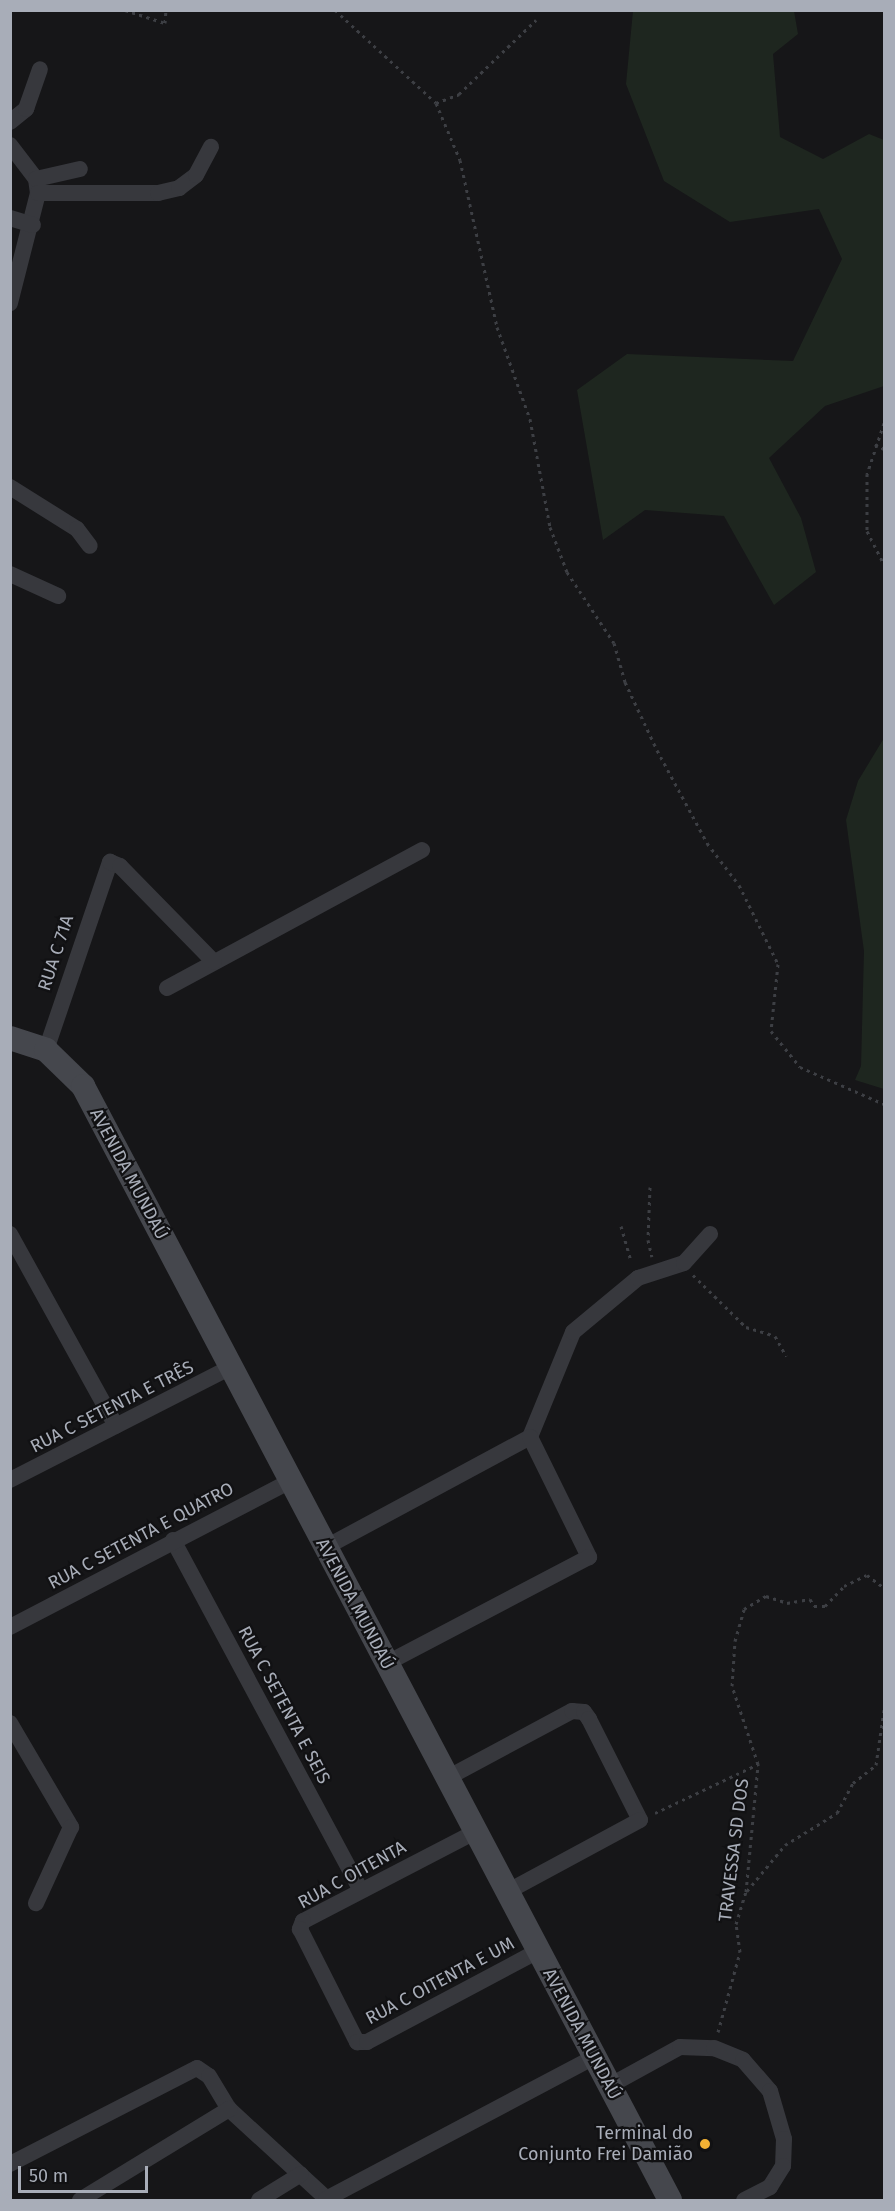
<!DOCTYPE html>
<meta charset="utf-8">
<style>
body{margin:0}
#map{position:relative;width:895px;height:2211px;overflow:hidden;background:#161618;font-family:"Fira Sans",sans-serif}
div>[style]{position:absolute}
.green>*{inset:0;background:#1e261f}
.path>*{height:3px;margin-top:-1.5px;transform-origin:0;background:repeating-linear-gradient(90deg,#3d3f44 0 3px,transparent 0 7.5px)}
.street>*{height:16px;margin:-8px;padding:0 8px;transform-origin:8px;border-radius:8px;background:#37383d}
.secondary>*{height:24px;margin:-12px;padding:0 12px;transform-origin:12px;border-radius:12px;background:#45474d}
.dots>*{width:16px;height:16px;translate:-50% -50%;box-sizing:border-box;border:3px solid #111113;border-radius:50%}
span{translate:-50% -50%;white-space:nowrap;text-align:center;line-height:1.15;-webkit-text-stroke:4.5px #111113;paint-order:stroke}
.street-label{font-size:18px;color:#a8adb8}
.poi-label{font-size:18px;color:#a8adb8}
.right{translate:-100% -50%;text-align:right}
.frame{position:absolute;inset:0;border:12px solid #a8adb8;pointer-events:none}
.scale{position:absolute;left:18px;top:2166px;width:130px;height:27px;box-sizing:border-box;border:3px solid #a8adb8;border-top:0;padding-left:8px;font-size:18px;line-height:21px;white-space:nowrap;color:#a8adb8;-webkit-text-stroke:4px #111113;paint-order:stroke}
</style>
<div id="map">
<div class="green">
<i style="clip-path:polygon(633px 11px,794px 11px,798px 34px,773px 54px,780px 137px,823px 159px,869px 134px,884px 140px,884px 386px,825px 406px,769px 458px,801px 518px,816px 572px,774px 605px,724px 516px,645px 510px,603px 540px,577px 390px,627px 354px,793px 361px,842px 259px,819px 209px,730px 222px,664px 181px,626px 84px)"></i>
<i style="clip-path:polygon(884px 738px,884px 1089px,855px 1080px,861px 1066px,864px 951px,846px 820px,858px 781px)"></i>
</div>
<div class="path">
<i style="left:125px;top:10px;width:42px;rotate:18deg"></i>
<i style="left:165px;top:23px;width:13px;rotate:-86deg"></i>
<i style="left:335px;top:10px;width:137px;rotate:42.6deg"></i>
<i style="left:436px;top:103px;width:25px;rotate:-21deg"></i>
<i style="left:459px;top:94px;width:107px;rotate:-43.9deg"></i>
<i style="left:436px;top:103px;width:62px;rotate:67.2deg"></i>
<i style="left:460px;top:160px;width:171px;rotate:77.5deg"></i>
<i style="left:497px;top:327px;width:98px;rotate:70.3deg"></i>
<i style="left:530px;top:419px;width:110px;rotate:79.5deg"></i>
<i style="left:550px;top:527px;width:48px;rotate:69.3deg"></i>
<i style="left:567px;top:572px;width:85px;rotate:56.5deg"></i>
<i style="left:614px;top:643px;width:41px;rotate:74.2deg"></i>
<i style="left:625px;top:682px;width:75px;rotate:64.8deg"></i>
<i style="left:657px;top:750px;width:106px;rotate:61.7deg"></i>
<i style="left:707px;top:843px;width:53px;rotate:52.7deg"></i>
<i style="left:739px;top:885px;width:88px;rotate:63.7deg"></i>
<i style="left:778px;top:964px;width:67px;rotate:96deg"></i>
<i style="left:771px;top:1031px;width:46px;rotate:51.1deg"></i>
<i style="left:800px;top:1067px;width:92px;rotate:23.8deg"></i>
<i style="left:884px;top:423px;width:54px;rotate:108.4deg"></i>
<i style="left:867px;top:474px;width:57px;rotate:90deg"></i>
<i style="left:867px;top:531px;width:38px;rotate:63deg"></i>
<i style="left:875px;top:444px;width:10px;rotate:29deg"></i>
<i style="left:650px;top:1187px;width:53px;rotate:92.2deg"></i>
<i style="left:648px;top:1240px;width:17px;rotate:77deg"></i>
<i style="left:621px;top:1226px;width:37px;rotate:74deg"></i>
<i style="left:693px;top:1275px;width:74px;rotate:44.5deg"></i>
<i style="left:746px;top:1327px;width:30px;rotate:17deg"></i>
<i style="left:775px;top:1336px;width:23px;rotate:61deg"></i>
<i style="left:655px;top:1813px;width:114px;rotate:-25.4deg"></i>
<i style="left:747px;top:1891px;width:60px;rotate:-50.4deg"></i>
<i style="left:785px;top:1845px;width:61px;rotate:-31.6deg"></i>
<i style="left:837px;top:1813px;width:34px;rotate:-62deg"></i>
<i style="left:853px;top:1783px;width:29px;rotate:-38deg"></i>
<i style="left:876px;top:1765px;width:56px;rotate:-81.7deg"></i>
<i style="left:718px;top:2032px;width:83px;rotate:-74.6deg"></i>
<i style="left:740px;top:1952px;width:28px;rotate:-98deg"></i>
<i style="left:736px;top:1924px;width:34px;rotate:-73deg"></i>
<i style="left:746px;top:1892px;width:129px;rotate:-84.6deg"></i>
<i style="left:758px;top:1764px;width:82px;rotate:-108.4deg"></i>
<i style="left:732px;top:1686px;width:45px;rotate:-86.2deg"></i>
<i style="left:735px;top:1641px;width:33px;rotate:-74deg"></i>
<i style="left:744px;top:1609px;width:26px;rotate:-31deg"></i>
<i style="left:766px;top:1596px;width:22px;rotate:18deg"></i>
<i style="left:787px;top:1603px;width:23px;rotate:-10deg"></i>
<i style="left:810px;top:1599px;width:8px;rotate:60deg"></i>
<i style="left:814px;top:1606px;width:11px"></i>
<i style="left:825px;top:1606px;width:28px;rotate:-46deg"></i>
<i style="left:844px;top:1586px;width:25px;rotate:-26deg"></i>
<i style="left:867px;top:1575px;width:21px;rotate:37deg"></i>
</div>
<div class="street">
<i style="left:10px;top:122px;width:21px;rotate:-39deg"></i>
<i style="left:26px;top:109px;width:42px;rotate:-70.7deg"></i>
<i style="left:10px;top:145px;width:43px;rotate:52.6deg"></i>
<i style="left:36px;top:179px;width:14px;rotate:82deg"></i>
<i style="left:38px;top:193px;width:114px;rotate:104.3deg"></i>
<i style="left:36px;top:179px;width:45px;rotate:-12.8deg"></i>
<i style="left:38px;top:193px;width:120px"></i>
<i style="left:158px;top:193px;width:22px;rotate:-13deg"></i>
<i style="left:179px;top:188px;width:21px;rotate:-37deg"></i>
<i style="left:196px;top:175px;width:32px;rotate:-62deg"></i>
<i style="left:10px;top:218px;width:24px;rotate:17deg"></i>
<i style="left:10px;top:487px;width:79px;rotate:32.1deg"></i>
<i style="left:77px;top:529px;width:21px;rotate:53deg"></i>
<i style="left:10px;top:574px;width:53px;rotate:24.6deg"></i>
<i style="left:167px;top:988px;width:290px;rotate:-28.4deg"></i>
<i style="left:46px;top:1050px;width:199px;rotate:-71.2deg"></i>
<i style="left:110px;top:862px;width:11px;rotate:22deg"></i>
<i style="left:120px;top:866px;width:134px;rotate:45.6deg"></i>
<i style="left:10px;top:1234px;width:219px;rotate:61.1deg"></i>
<i style="left:530px;top:1437px;width:113px;rotate:-67.7deg"></i>
<i style="left:573px;top:1332px;width:85px;rotate:-39.7deg"></i>
<i style="left:638px;top:1278px;width:48px;rotate:-18.1deg"></i>
<i style="left:684px;top:1263px;width:39px;rotate:-48deg"></i>
<i style="left:10px;top:1480px;width:248px;rotate:-27.1deg"></i>
<i style="left:173px;top:1540px;width:396px;rotate:61.8deg"></i>
<i style="left:326px;top:1547px;width:232px;rotate:-28.3deg"></i>
<i style="left:530px;top:1437px;width:134px;rotate:63.8deg"></i>
<i style="left:589px;top:1557px;width:228px;rotate:152.3deg"></i>
<i style="left:10px;top:1627px;width:317px;rotate:-27.5deg"></i>
<i style="left:10px;top:1723px;width:121px;rotate:59.6deg"></i>
<i style="left:71px;top:1827px;width:84px;rotate:114.7deg"></i>
<i style="left:447px;top:1778px;width:142px;rotate:-28.2deg"></i>
<i style="left:572px;top:1711px;width:12px;rotate:5deg"></i>
<i style="left:584px;top:1712px;width:9px;rotate:54deg"></i>
<i style="left:589px;top:1719px;width:113px;rotate:63.2deg"></i>
<i style="left:640px;top:1820px;width:151px;rotate:151.6deg"></i>
<i style="left:475px;top:1832px;width:194px;rotate:152.6deg"></i>
<i style="left:303px;top:1921px;width:9px;rotate:111deg"></i>
<i style="left:300px;top:1929px;width:127px;rotate:63.2deg"></i>
<i style="left:357px;top:2042px;width:10px"></i>
<i style="left:367px;top:2042px;width:194px;rotate:-28deg"></i>
<i style="left:609px;top:2086px;width:81px;rotate:-28.8deg"></i>
<i style="left:680px;top:2047px;width:34px;rotate:2deg"></i>
<i style="left:714px;top:2048px;width:31px;rotate:22deg"></i>
<i style="left:743px;top:2060px;width:41px;rotate:48.9deg"></i>
<i style="left:770px;top:2091px;width:50px;rotate:73.7deg"></i>
<i style="left:784px;top:2139px;width:27px;rotate:92deg"></i>
<i style="left:783px;top:2166px;width:25px;rotate:122deg"></i>
<i style="left:770px;top:2187px;width:29px;rotate:153deg"></i>
<i style="left:10px;top:2164px;width:210px;rotate:-27.2deg"></i>
<i style="left:197px;top:2068px;width:14px;rotate:34deg"></i>
<i style="left:209px;top:2076px;width:39px;rotate:59deg"></i>
<i style="left:229px;top:2109px;width:134px;rotate:42.6deg"></i>
<i style="left:326px;top:2199px;width:303px;rotate:-27.9deg"></i>
<i style="left:80px;top:2200px;width:175px;rotate:-31.4deg"></i>
<i style="left:259px;top:2200px;width:49px;rotate:-31.8deg"></i>
</div>
<div class="secondary">
<i style="left:10px;top:1038px;width:38px;rotate:18deg"></i>
<i style="left:46px;top:1050px;width:52px;rotate:44.2deg"></i>
<i style="left:83px;top:1086px;width:1259px;rotate:62.21deg"></i>
</div>
<div class="dots">
<i style="left:705px;top:2144px;background:#f2b134"></i>
</div>
<div class="street-label">
<span style="left:56px;top:953px;rotate:-72deg">RUA C 71A</span>
<span style="left:129px;top:1174px;rotate:62deg">AVENIDA MUNDAÚ</span>
<span style="left:112px;top:1407px;rotate:-27deg">RUA C SETENTA E TRÊS</span>
<span style="left:141px;top:1536px;rotate:-28deg">RUA C SETENTA E QUATRO</span>
<span style="left:355px;top:1604px;rotate:62deg">AVENIDA MUNDAÚ</span>
<span style="left:284px;top:1705px;rotate:62deg">RUA C SETENTA E SEIS</span>
<span style="left:734px;top:1850px;rotate:-83deg">TRAVESSA SD DOS</span>
<span style="left:352px;top:1875px;rotate:-29deg">RUA C OITENTA</span>
<span style="left:440px;top:1981px;rotate:-28deg">RUA C OITENTA E UM</span>
<span style="left:582px;top:2034px;rotate:62deg">AVENIDA MUNDAÚ</span>
</div>
<div class="poi-label">
<span class="right" style="left:693px;top:2144px">Terminal do<br>Conjunto Frei Damião</span>
</div>
<div class="frame"></div>
<div class="scale">50 m</div>
</div>
